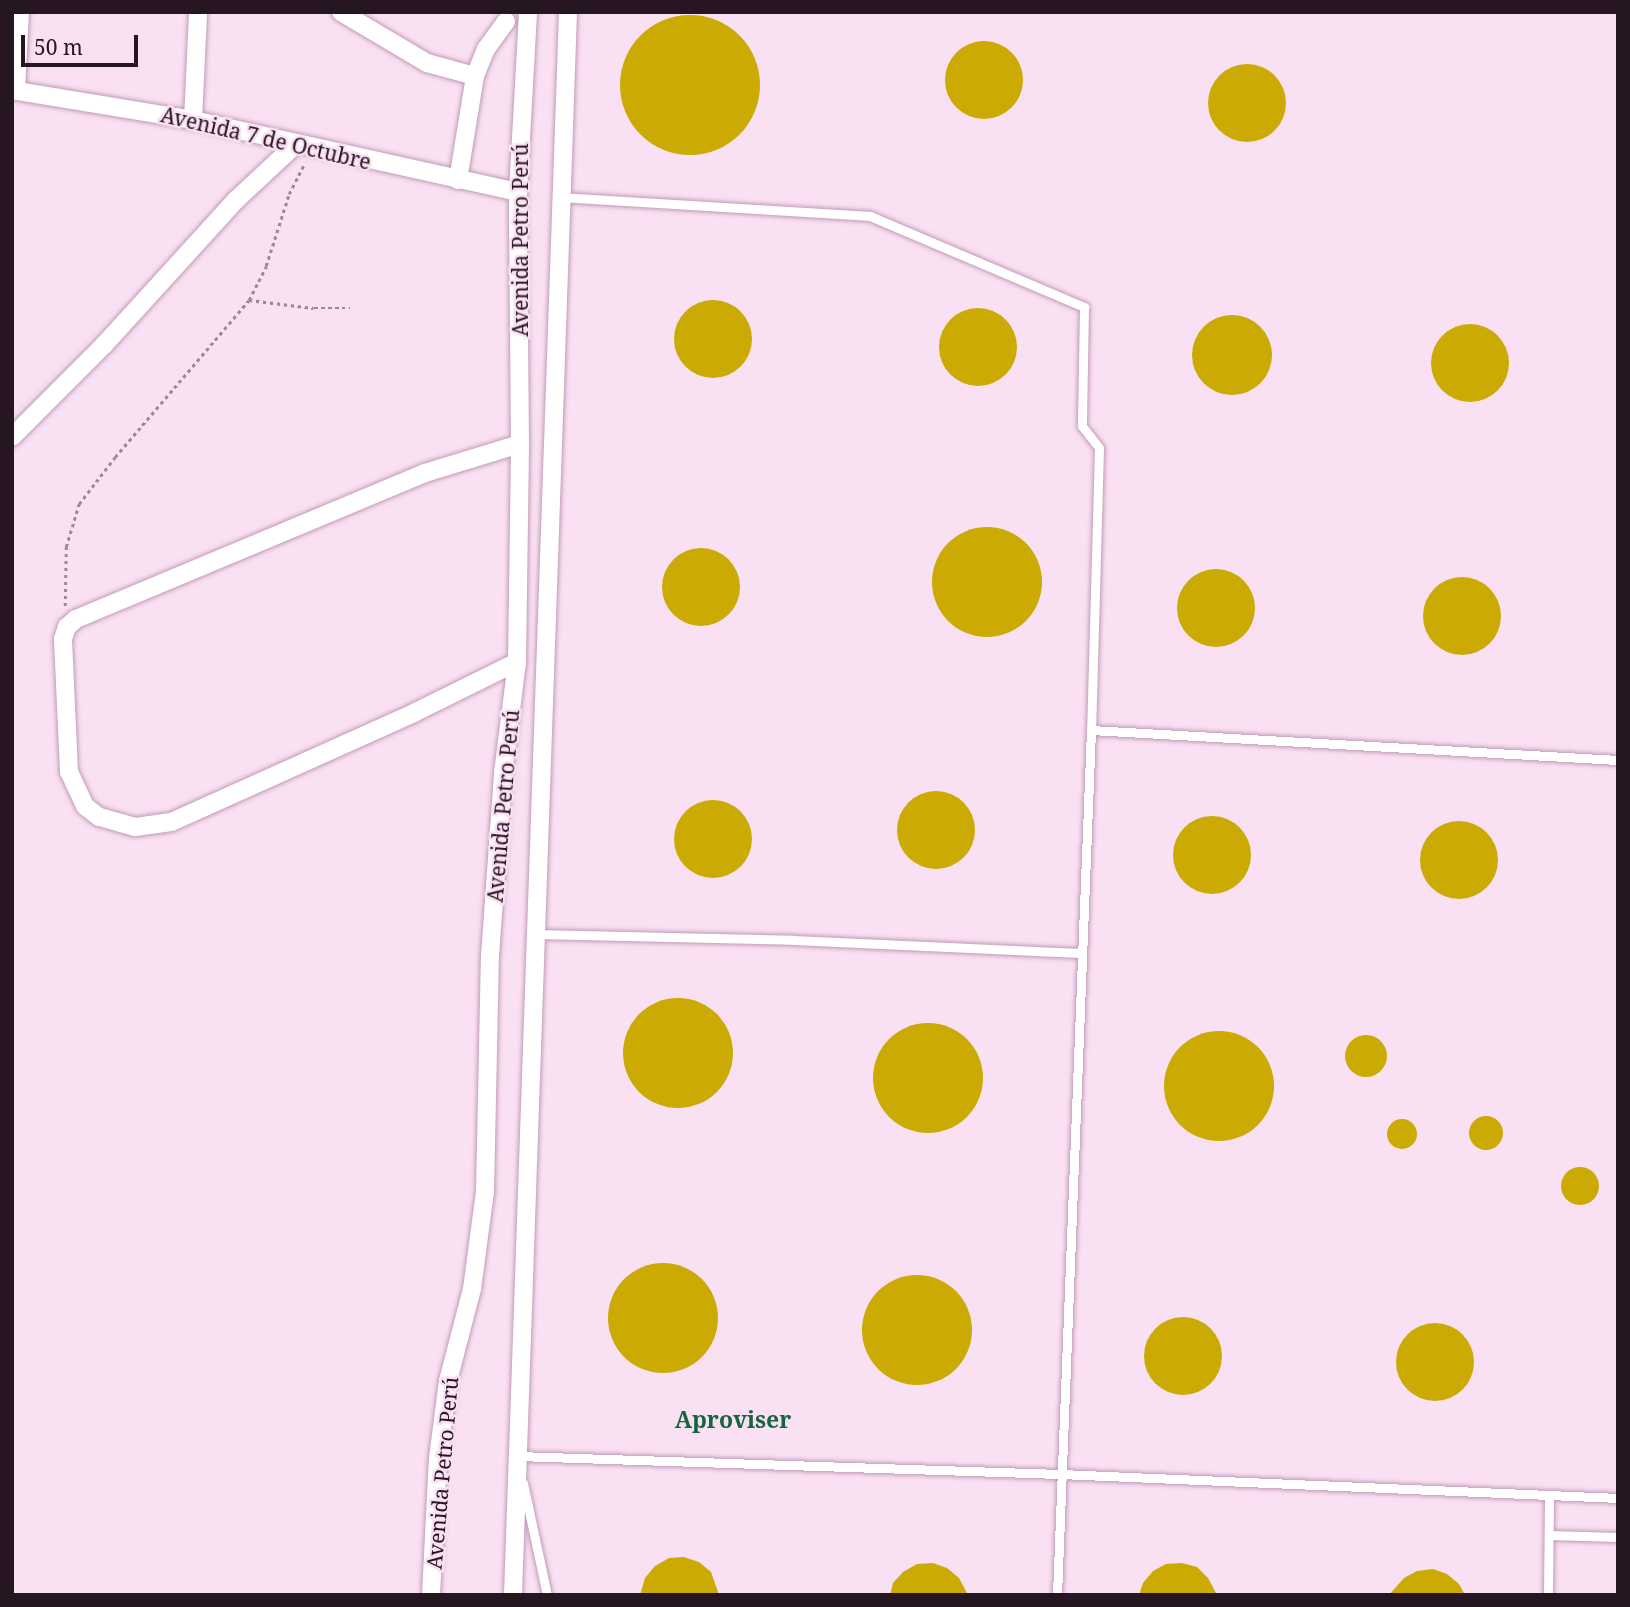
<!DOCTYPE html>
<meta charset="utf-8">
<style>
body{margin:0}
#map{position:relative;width:1630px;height:1607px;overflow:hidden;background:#fae0f3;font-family:"Noto Serif",serif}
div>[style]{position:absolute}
.building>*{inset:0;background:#caaa03}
.round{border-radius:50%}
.path>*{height:2.5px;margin-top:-1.25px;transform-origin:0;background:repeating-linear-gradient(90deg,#9d8897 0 3.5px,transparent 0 7px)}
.roads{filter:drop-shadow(0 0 2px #c29ab8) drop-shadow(0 0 2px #c29ab8)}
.service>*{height:9px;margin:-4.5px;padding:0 4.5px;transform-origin:4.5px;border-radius:4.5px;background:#fff}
.minor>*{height:18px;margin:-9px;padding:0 9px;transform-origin:9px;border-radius:9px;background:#fff}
span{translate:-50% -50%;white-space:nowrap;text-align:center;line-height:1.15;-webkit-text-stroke:5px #fae0f3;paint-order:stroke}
.street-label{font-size:21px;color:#251621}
.neighbourhood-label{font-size:23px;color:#15653c;font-weight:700}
.frame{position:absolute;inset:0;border:14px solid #251621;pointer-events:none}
.scale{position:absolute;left:21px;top:35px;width:117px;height:32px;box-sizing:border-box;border:4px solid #251621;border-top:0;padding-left:9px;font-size:21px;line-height:24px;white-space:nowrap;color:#251621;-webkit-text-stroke:5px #fae0f3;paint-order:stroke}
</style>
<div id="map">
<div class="building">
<i class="round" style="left:620px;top:15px;width:140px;height:140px"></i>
<i class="round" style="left:945px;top:41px;width:78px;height:78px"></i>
<i class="round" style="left:1208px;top:64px;width:78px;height:78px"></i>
<i class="round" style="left:674px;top:300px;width:78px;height:78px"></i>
<i class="round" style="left:939px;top:308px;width:78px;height:78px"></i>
<i class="round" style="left:1192px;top:315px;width:80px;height:80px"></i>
<i class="round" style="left:1431px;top:324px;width:78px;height:78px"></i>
<i class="round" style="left:932px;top:527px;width:110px;height:110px"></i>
<i class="round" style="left:662px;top:548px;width:78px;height:78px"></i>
<i class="round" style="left:1177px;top:569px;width:78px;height:78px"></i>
<i class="round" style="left:1423px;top:577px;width:78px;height:78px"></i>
<i class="round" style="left:897px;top:791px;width:78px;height:78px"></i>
<i class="round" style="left:674px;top:800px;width:78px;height:78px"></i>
<i class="round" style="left:1173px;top:816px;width:78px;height:78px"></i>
<i class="round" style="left:1420px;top:821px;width:78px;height:78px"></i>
<i class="round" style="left:623px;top:998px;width:110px;height:110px"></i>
<i class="round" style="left:873px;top:1023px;width:110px;height:110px"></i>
<i class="round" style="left:1164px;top:1031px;width:110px;height:110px"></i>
<i class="round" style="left:1345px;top:1035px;width:42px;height:42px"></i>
<i class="round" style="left:1469px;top:1116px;width:34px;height:34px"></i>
<i class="round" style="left:1387px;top:1119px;width:30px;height:30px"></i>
<i class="round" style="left:1561px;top:1167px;width:38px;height:38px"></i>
<i class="round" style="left:608px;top:1263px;width:110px;height:110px"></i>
<i class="round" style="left:862px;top:1275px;width:110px;height:110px"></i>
<i class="round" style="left:1144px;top:1317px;width:78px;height:78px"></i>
<i class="round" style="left:1396px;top:1323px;width:78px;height:78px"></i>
<i style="clip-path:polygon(684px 1557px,699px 1562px,711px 1572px,719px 1595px,640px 1595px,645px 1578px,655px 1566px,669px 1558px)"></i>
<i style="clip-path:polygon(933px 1563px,947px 1568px,959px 1578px,968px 1595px,890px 1595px,893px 1583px,903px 1572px,917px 1564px)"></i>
<i style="clip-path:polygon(1182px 1563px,1197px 1567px,1208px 1578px,1217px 1595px,1139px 1595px,1143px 1583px,1153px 1571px,1166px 1564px)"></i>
<i style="clip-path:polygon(1433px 1569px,1447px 1574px,1459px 1584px,1465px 1595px,1389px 1595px,1404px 1578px,1417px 1571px)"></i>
</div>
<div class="path">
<i style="left:249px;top:300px;width:65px;rotate:7deg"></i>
<i style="left:314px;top:308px;width:36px"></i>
<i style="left:65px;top:606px;width:59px;rotate:-89deg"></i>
<i style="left:66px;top:547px;width:45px;rotate:-73.2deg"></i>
<i style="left:79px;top:504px;width:59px;rotate:-52.5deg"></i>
<i style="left:115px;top:457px;width:206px;rotate:-49.5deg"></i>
<i style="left:249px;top:300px;width:38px;rotate:-63deg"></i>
<i style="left:266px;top:266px;width:76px;rotate:-72.3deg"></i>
<i style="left:289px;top:194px;width:35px;rotate:-63deg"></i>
</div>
<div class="roads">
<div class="service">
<i style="left:560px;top:197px;width:311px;rotate:3.5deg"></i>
<i style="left:870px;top:216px;width:233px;rotate:23deg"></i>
<i style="left:1084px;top:307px;width:119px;rotate:91deg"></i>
<i style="left:1082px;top:426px;width:28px;rotate:52deg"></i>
<i style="left:1099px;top:448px;width:282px;rotate:91.6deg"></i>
<i style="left:1091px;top:730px;width:528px;rotate:3.26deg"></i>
<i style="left:535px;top:934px;width:258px;rotate:1.3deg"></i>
<i style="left:793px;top:940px;width:288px;rotate:2.6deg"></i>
<i style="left:517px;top:1456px;width:543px;rotate:1.9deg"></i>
<i style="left:1060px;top:1474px;width:559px;rotate:2.46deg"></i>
<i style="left:523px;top:1483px;width:115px;rotate:77.9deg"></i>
<i style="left:1549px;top:1535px;width:69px;rotate:1.7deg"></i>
<i style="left:1057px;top:1595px;width:866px;rotate:-87.75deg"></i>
<i style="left:1548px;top:1595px;width:100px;rotate:-89.4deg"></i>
</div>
<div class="minor">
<i style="left:341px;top:12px;width:100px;rotate:30.7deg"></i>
<i style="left:427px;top:63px;width:50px;rotate:15.2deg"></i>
<i style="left:12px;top:90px;width:183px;rotate:9.4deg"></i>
<i style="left:193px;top:120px;width:333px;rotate:12.5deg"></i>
<i style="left:16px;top:90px;width:78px;rotate:-87.1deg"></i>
<i style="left:193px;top:120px;width:108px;rotate:-87.3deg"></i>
<i style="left:458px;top:180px;width:105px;rotate:-80.7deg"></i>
<i style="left:475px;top:76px;width:29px;rotate:-68deg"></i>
<i style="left:486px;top:49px;width:34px;rotate:-54deg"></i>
<i style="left:12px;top:437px;width:130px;rotate:-45deg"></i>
<i style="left:104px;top:345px;width:196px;rotate:-47.7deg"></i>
<i style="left:236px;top:200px;width:81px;rotate:-43deg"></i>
<i style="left:517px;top:662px;width:115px;rotate:153.7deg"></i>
<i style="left:414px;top:713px;width:266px;rotate:155.8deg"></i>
<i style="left:171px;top:822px;width:36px;rotate:172deg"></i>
<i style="left:135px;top:827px;width:37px;rotate:-164deg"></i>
<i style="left:99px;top:817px;width:18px;rotate:-142deg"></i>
<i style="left:85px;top:806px;width:38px;rotate:-115deg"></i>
<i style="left:69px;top:772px;width:133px;rotate:-92.6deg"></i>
<i style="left:63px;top:639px;width:13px;rotate:-72deg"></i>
<i style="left:67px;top:627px;width:12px;rotate:-42deg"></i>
<i style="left:76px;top:619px;width:378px;rotate:-22.7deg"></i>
<i style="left:425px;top:473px;width:99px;rotate:-17deg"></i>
<i style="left:431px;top:1595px;width:137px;rotate:-87.1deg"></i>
<i style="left:438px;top:1458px;width:78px;rotate:-82.6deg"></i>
<i style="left:448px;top:1381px;width:95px;rotate:-75.4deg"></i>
<i style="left:472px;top:1289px;width:98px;rotate:-82.4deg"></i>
<i style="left:485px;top:1192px;width:236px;rotate:-88.8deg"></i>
<i style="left:490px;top:956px;width:183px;rotate:-85.9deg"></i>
<i style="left:503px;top:773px;width:112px;rotate:-82.8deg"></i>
<i style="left:517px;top:662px;width:218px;rotate:-89.2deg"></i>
<i style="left:520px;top:444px;width:252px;rotate:-90.5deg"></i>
<i style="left:518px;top:192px;width:180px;rotate:-86.8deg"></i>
<i style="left:513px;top:1595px;width:1584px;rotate:-88.01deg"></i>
</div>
</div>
<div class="street-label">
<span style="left:266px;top:138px;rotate:13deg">Avenida 7 de Octubre</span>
<span style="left:520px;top:240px;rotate:-90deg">Avenida Petro Perú</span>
<span style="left:503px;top:806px;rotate:-85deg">Avenida Petro Perú</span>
<span style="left:442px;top:1473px;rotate:-85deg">Avenida Petro Perú</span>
</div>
<div class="neighbourhood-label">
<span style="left:733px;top:1419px">Aproviser</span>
</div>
<div class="frame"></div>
<div class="scale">50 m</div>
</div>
